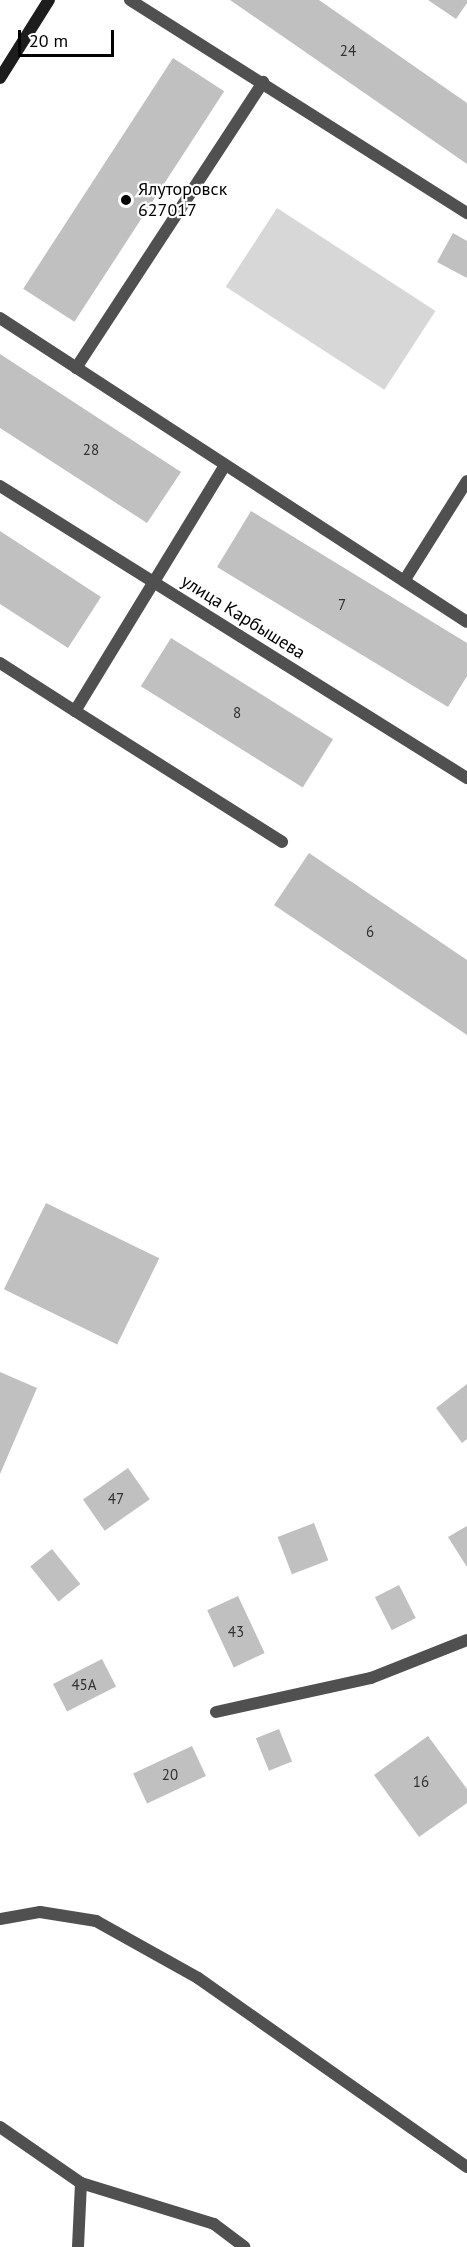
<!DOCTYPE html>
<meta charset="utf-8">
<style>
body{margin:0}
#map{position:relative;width:467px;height:2247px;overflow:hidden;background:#fff;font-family:"PT Sans",sans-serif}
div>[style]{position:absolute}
.green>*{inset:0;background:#d7d7d7;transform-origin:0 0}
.building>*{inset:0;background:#c0c0c0;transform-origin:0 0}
.lane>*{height:12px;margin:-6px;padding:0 6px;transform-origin:6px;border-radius:6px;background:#505050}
.street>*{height:12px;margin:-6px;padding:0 6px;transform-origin:6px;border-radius:6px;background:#505050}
.secondary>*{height:12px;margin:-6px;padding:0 6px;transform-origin:6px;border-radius:6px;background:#1d1d1d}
.dots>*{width:16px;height:16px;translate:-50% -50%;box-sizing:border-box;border:3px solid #fff;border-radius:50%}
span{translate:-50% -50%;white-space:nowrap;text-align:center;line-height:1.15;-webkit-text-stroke:4.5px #fff;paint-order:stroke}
.number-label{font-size:15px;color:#303030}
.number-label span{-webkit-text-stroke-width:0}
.poi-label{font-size:18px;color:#000}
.left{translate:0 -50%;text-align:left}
.street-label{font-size:18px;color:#000}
.scale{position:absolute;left:18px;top:30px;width:96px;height:27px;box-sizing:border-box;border:3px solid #000;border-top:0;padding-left:8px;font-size:18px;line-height:21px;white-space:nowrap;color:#000;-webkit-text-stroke:4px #fff;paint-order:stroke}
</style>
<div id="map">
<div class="green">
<i style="left:277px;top:208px;width:189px;height:94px;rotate:33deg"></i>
</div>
<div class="building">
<i style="clip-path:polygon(230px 0,319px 0,467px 103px,467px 164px)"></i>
<i style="clip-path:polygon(428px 0,467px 0,467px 3px,456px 19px)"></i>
<i style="left:173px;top:58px;width:61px;height:275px;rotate:33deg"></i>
<i style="clip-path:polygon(453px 233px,467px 241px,467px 278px,437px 262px)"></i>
<i style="clip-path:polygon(0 354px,181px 472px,147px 523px,0 428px)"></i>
<i style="clip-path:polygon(251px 511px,467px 643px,467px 676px,448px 707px,217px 567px)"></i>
<i style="clip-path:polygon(0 531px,101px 597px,68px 648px,0 604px)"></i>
<i style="left:171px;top:638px;width:191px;height:57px;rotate:32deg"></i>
<i style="clip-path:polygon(309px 853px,467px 960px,467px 1035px,274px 905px)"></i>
<i style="left:46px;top:1203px;width:126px;height:96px;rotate:26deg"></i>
<i style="clip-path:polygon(0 1372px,37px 1388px,0 1474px)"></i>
<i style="clip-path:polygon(467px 1384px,467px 1439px,462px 1443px,436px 1408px)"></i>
<i style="left:128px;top:1468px;width:38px;height:55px;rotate:55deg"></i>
<i style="left:314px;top:1523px;width:40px;height:39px;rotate:69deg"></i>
<i style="clip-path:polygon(467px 1526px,467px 1567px,448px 1537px)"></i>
<i style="left:52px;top:1549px;width:45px;height:28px;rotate:51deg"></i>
<i style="left:399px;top:1585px;width:37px;height:27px;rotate:63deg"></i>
<i style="left:238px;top:1596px;width:63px;height:34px;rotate:65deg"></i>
<i style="left:102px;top:1659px;width:31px;height:55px;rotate:63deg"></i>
<i style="left:279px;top:1729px;width:35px;height:25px;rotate:68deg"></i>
<i style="clip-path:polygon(428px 1736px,467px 1789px,467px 1803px,419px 1837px,374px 1775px)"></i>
<i style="left:192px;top:1746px;width:33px;height:65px;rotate:65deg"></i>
</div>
<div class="lane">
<i style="left:130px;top:0;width:399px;rotate:32.3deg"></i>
<i style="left:0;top:318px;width:557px;rotate:33.06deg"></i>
<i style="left:76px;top:368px;width:342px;rotate:-56.8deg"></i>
<i style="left:404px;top:581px;width:118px;rotate:-57.8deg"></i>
<i style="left:0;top:663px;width:89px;rotate:32.6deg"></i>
<i style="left:75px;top:711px;width:288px;rotate:-58.6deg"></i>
<i style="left:75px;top:711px;width:245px;rotate:32.3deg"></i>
<i style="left:0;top:1919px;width:41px;rotate:-9.9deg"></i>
<i style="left:40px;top:1912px;width:57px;rotate:9.1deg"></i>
<i style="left:96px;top:1921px;width:117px;rotate:29.2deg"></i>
<i style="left:198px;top:1978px;width:329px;rotate:35.1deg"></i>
<i style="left:0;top:2127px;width:98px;rotate:34.7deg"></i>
<i style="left:81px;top:2183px;width:64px;rotate:92.7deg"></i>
<i style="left:81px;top:2183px;width:139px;rotate:17.1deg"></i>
<i style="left:214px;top:2224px;width:38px;rotate:37deg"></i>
</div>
<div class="street">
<i style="left:0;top:486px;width:551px;rotate:32.02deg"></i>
<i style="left:216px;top:1712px;width:159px;rotate:-12.4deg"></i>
<i style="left:371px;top:1678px;width:103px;rotate:-21.6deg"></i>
</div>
<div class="secondary">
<i style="left:0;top:78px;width:92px;rotate:-57.9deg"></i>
</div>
<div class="dots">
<i style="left:126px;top:200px;background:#000"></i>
</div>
<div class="number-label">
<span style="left:348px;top:51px">24</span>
<span style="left:91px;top:450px">28</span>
<span style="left:342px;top:605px">7</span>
<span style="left:237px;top:713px">8</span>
<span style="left:370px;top:932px">6</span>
<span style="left:116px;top:1499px">47</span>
<span style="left:236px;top:1632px">43</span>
<span style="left:84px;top:1685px">45А</span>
<span style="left:170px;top:1775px">20</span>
<span style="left:421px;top:1782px">16</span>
</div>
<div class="poi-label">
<span class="left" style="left:138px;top:200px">Ялуторовск<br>627017</span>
</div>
<div class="street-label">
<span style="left:243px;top:617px;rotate:32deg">улица Карбышева</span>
</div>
<div class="scale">20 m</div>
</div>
